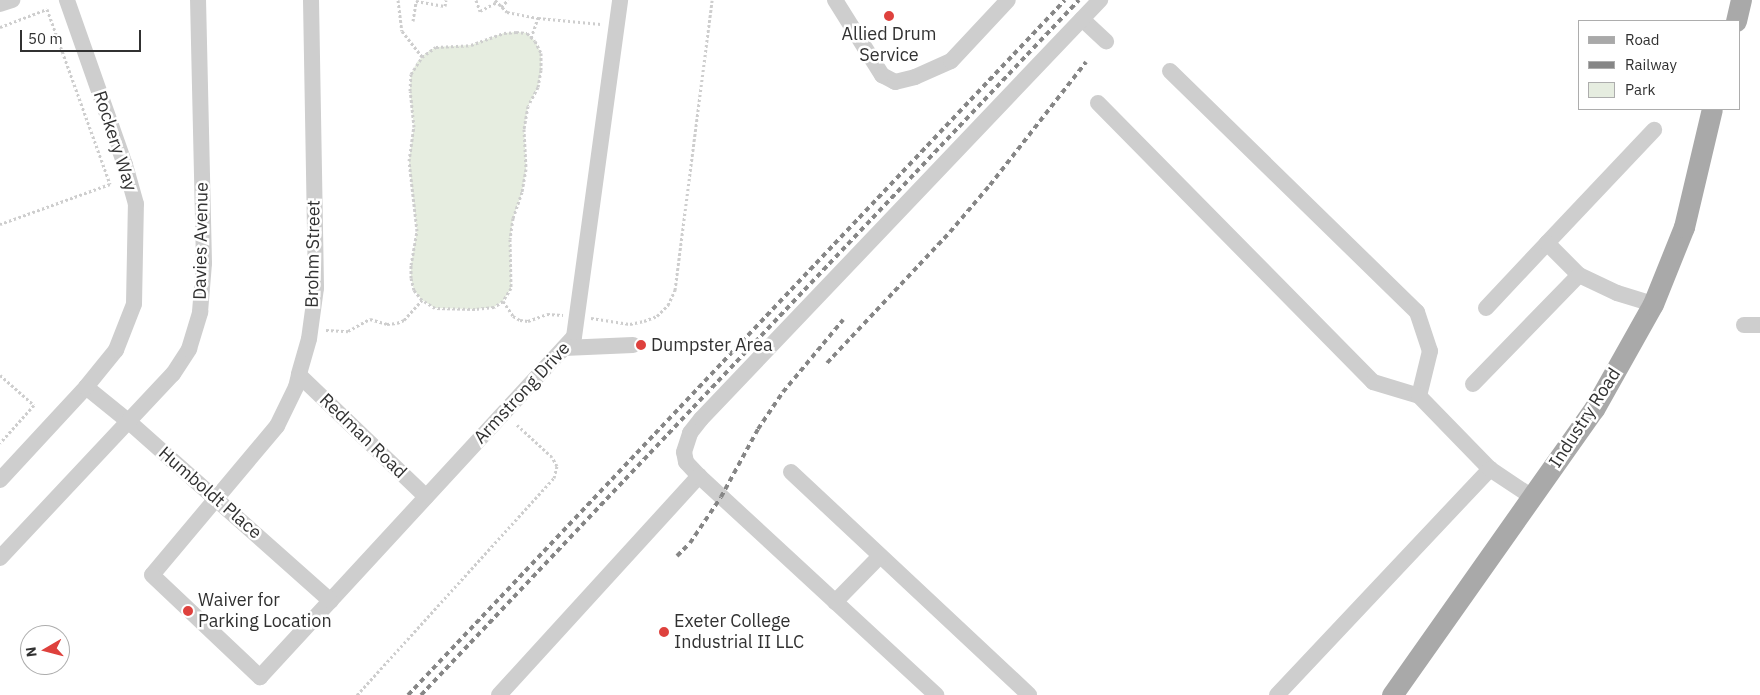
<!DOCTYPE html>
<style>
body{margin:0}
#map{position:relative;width:1760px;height:695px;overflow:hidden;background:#fff;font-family:"IBM Plex Sans",sans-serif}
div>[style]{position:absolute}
.green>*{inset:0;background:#e6ede0}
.path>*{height:3px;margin-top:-1.5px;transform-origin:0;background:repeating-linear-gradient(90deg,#cecece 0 2.5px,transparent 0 5px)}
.minor>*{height:16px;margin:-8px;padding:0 8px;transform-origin:8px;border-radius:8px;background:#cecece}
.major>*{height:21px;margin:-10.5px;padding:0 10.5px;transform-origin:10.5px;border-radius:10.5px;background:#a9a9a9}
.rail>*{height:4px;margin-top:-2px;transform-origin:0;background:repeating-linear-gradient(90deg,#868686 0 5px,transparent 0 9px)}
.dots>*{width:14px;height:14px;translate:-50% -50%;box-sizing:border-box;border:2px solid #fff;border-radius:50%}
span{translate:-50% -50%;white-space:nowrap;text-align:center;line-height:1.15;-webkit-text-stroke:5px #fff;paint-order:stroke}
.poi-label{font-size:18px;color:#313131}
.left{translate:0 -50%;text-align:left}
.street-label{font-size:18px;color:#313131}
.legend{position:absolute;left:1578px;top:20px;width:162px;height:90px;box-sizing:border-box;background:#fff;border:1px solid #adadad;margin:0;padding:6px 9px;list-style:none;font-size:15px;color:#313131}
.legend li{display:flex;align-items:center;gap:10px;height:25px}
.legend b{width:25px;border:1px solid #adadad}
.north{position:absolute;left:20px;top:625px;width:50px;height:50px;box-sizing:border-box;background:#fff;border:1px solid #adadad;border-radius:50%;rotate:262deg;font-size:14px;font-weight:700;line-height:20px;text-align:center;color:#313131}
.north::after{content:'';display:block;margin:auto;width:18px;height:22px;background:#de413d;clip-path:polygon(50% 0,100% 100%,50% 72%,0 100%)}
.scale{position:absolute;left:20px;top:30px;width:121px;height:22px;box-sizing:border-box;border:2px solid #313131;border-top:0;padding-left:6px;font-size:15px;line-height:18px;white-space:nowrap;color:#313131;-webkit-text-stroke:4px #fff;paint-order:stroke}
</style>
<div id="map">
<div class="green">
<i style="clip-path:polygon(516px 32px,527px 33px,535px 41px,541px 53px,541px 70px,538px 87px,528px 106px,524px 129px,526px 169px,522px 192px,513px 218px,510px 239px,511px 288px,503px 301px,494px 307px,475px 309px,435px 308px,422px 300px,414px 290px,411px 278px,411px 265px,417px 231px,409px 161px,414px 127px,410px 91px,411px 74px,417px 62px,426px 53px,436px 47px,471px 45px,504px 33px)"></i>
</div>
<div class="path">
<i style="left:398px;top:0;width:31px;rotate:83deg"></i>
<i style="left:402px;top:31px;width:33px;rotate:52deg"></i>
<i style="left:476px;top:0;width:12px;rotate:70deg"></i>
<i style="left:480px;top:11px;width:19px;rotate:-28deg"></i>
<i style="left:495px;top:0;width:17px;rotate:45deg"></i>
<i style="left:507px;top:12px;width:32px;rotate:11deg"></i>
<i style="left:501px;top:7px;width:10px;rotate:-45deg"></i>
<i style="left:413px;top:21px;width:20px;rotate:-81deg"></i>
<i style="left:416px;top:1px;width:29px;rotate:10deg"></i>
<i style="left:445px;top:6px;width:6px;rotate:-81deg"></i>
<i style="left:0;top:27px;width:50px;rotate:-21deg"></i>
<i style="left:47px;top:9px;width:186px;rotate:70.2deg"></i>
<i style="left:110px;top:184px;width:117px;rotate:160deg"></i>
<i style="left:516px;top:32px;width:11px;rotate:5deg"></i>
<i style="left:527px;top:33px;width:11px;rotate:45deg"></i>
<i style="left:535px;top:41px;width:13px;rotate:63deg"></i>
<i style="left:541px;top:53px;width:17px;rotate:90deg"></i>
<i style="left:541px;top:70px;width:17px;rotate:100deg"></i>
<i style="left:538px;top:87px;width:21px;rotate:118deg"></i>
<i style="left:528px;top:106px;width:23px;rotate:100deg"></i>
<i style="left:524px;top:129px;width:40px;rotate:87.1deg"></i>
<i style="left:526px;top:169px;width:23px;rotate:100deg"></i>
<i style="left:522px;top:192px;width:28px;rotate:109deg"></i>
<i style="left:513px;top:218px;width:21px;rotate:98deg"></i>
<i style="left:510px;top:239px;width:49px;rotate:88.8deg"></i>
<i style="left:511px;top:288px;width:15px;rotate:122deg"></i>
<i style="left:503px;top:301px;width:11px;rotate:146deg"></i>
<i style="left:494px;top:307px;width:19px;rotate:174deg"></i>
<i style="left:475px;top:309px;width:40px;rotate:-178.6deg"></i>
<i style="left:435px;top:308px;width:15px;rotate:-148deg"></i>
<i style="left:422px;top:300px;width:13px;rotate:-129deg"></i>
<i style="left:414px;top:290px;width:12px;rotate:-104deg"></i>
<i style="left:411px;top:278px;width:13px;rotate:-90deg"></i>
<i style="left:411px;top:265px;width:35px;rotate:-80deg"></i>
<i style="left:417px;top:231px;width:70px;rotate:-96.5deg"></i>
<i style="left:409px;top:161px;width:34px;rotate:-82deg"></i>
<i style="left:414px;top:127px;width:36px;rotate:-96deg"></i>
<i style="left:410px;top:91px;width:17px;rotate:-87deg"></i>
<i style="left:411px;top:74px;width:20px;rotate:-57deg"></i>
<i style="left:422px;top:57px;width:17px;rotate:-36deg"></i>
<i style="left:436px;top:47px;width:35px;rotate:-3deg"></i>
<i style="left:471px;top:45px;width:35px;rotate:-20deg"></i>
<i style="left:504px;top:33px;width:12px;rotate:-5deg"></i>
<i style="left:531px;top:38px;width:21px;rotate:-71deg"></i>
<i style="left:538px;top:18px;width:63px;rotate:5.4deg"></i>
<i style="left:503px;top:301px;width:18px;rotate:56deg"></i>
<i style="left:513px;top:316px;width:8px;rotate:30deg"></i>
<i style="left:520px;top:320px;width:8px;rotate:7deg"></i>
<i style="left:528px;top:321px;width:20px;rotate:-20deg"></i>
<i style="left:547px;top:314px;width:16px;rotate:4deg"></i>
<i style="left:591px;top:318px;width:39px;rotate:9deg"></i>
<i style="left:630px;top:324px;width:14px;rotate:-12deg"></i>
<i style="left:644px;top:321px;width:14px;rotate:-21deg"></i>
<i style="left:657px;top:316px;width:16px;rotate:-45deg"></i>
<i style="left:668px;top:305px;width:17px;rotate:-65deg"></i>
<i style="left:675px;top:290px;width:292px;rotate:-82.7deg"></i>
<i style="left:326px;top:330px;width:22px;rotate:3deg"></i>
<i style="left:348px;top:331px;width:25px;rotate:-29deg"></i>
<i style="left:370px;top:319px;width:18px;rotate:16deg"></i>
<i style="left:387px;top:324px;width:10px;rotate:-6deg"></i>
<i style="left:397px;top:323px;width:8px;rotate:-23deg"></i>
<i style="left:404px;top:320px;width:27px;rotate:-48deg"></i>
<i style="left:0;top:375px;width:45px;rotate:41.4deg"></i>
<i style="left:34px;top:405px;width:51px;rotate:131.8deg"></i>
<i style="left:357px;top:695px;width:293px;rotate:-47.8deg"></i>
<i style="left:554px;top:478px;width:12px;rotate:-76deg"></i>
<i style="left:557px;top:466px;width:10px;rotate:-119deg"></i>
<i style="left:552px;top:457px;width:50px;rotate:-137.4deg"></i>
</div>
<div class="minor">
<i style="left:311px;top:0;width:288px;rotate:89deg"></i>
<i style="left:316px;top:288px;width:51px;rotate:97.8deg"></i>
<i style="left:309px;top:339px;width:37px;rotate:106deg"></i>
<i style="left:299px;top:375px;width:12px;rotate:104deg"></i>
<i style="left:296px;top:387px;width:43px;rotate:116deg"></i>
<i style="left:277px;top:426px;width:194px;rotate:130deg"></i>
<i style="left:152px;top:575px;width:149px;rotate:43.4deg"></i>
<i style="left:260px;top:677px;width:463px;rotate:-47.3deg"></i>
<i style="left:574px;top:337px;width:340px;rotate:-82.2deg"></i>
<i style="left:835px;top:0;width:89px;rotate:57.9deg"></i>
<i style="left:882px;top:75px;width:15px;rotate:28deg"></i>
<i style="left:895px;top:82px;width:21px;rotate:-14deg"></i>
<i style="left:915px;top:77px;width:39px;rotate:-24deg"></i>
<i style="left:951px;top:61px;width:83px;rotate:-46.9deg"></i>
<i style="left:0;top:4px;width:13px;rotate:-18deg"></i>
<i style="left:1082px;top:19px;width:33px;rotate:43deg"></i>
<i style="left:1170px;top:71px;width:345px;rotate:44.3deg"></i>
<i style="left:1417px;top:312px;width:41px;rotate:71.6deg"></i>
<i style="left:1430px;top:351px;width:46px;rotate:103.7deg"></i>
<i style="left:1098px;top:103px;width:392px;rotate:45.4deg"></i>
<i style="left:1373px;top:382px;width:48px;rotate:16.9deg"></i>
<i style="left:1419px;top:396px;width:102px;rotate:45.8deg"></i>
<i style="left:1547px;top:243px;width:156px;rotate:-46.6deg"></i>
<i style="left:1486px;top:308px;width:89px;rotate:-46.8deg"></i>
<i style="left:1547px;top:243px;width:45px;rotate:45deg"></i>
<i style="left:1744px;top:325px;width:16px"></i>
<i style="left:564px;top:348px;width:69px;rotate:-2.5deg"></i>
<i style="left:299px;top:375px;width:176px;rotate:43.8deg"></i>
<i style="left:1473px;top:384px;width:152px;rotate:-45.8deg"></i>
<i style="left:1579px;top:275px;width:42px;rotate:25.3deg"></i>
<i style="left:1617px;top:293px;width:38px;rotate:17deg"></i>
<i style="left:86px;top:387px;width:54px;rotate:39deg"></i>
<i style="left:128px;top:421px;width:271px;rotate:41.6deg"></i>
<i style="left:791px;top:472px;width:326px;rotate:43.1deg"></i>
<i style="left:699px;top:476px;width:19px;rotate:-133deg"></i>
<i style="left:686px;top:462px;width:10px;rotate:-101deg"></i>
<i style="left:684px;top:452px;width:20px;rotate:-72deg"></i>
<i style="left:690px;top:433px;width:18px;rotate:-52deg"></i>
<i style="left:701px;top:419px;width:579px;rotate:-46.4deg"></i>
<i style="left:0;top:480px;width:127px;rotate:-47.2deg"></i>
<i style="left:86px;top:387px;width:48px;rotate:-51deg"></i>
<i style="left:116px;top:350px;width:49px;rotate:-68.6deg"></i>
<i style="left:134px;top:304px;width:100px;rotate:-88.9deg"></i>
<i style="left:136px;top:204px;width:41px;rotate:-105.8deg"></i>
<i style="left:125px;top:165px;width:175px;rotate:-109.4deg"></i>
<i style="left:0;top:558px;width:253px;rotate:-46.8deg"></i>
<i style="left:173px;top:374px;width:30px;rotate:-57deg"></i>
<i style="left:189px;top:349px;width:39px;rotate:-73deg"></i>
<i style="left:200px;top:312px;width:49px;rotate:-85.3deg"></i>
<i style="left:204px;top:263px;width:263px;rotate:-91.3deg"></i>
<i style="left:835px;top:602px;width:64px;rotate:-45.6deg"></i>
<i style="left:499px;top:695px;width:297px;rotate:-47.6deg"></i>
<i style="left:699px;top:476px;width:323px;rotate:42.7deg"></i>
<i style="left:1277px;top:695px;width:311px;rotate:-46.7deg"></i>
<i style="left:1490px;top:469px;width:50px;rotate:33.7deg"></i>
</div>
<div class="major">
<i style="left:1736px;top:21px;width:22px;rotate:-77deg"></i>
<i style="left:1392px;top:695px;width:350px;rotate:-54.8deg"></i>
<i style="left:1594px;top:409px;width:120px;rotate:-60.7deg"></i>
<i style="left:1653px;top:304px;width:83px;rotate:-68.1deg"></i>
<i style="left:1684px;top:227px;width:121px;rotate:-76.7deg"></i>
</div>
<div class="rail">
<i style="left:827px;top:363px;width:180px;rotate:-46.8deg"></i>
<i style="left:950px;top:232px;width:62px;rotate:-49.6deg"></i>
<i style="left:990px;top:185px;width:156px;rotate:-52deg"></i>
<i style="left:677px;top:556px;width:18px;rotate:-45deg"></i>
<i style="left:690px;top:543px;width:55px;rotate:-56deg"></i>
<i style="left:721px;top:497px;width:77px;rotate:-61.4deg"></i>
<i style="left:758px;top:429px;width:45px;rotate:-56deg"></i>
<i style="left:783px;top:392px;width:94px;rotate:-50.2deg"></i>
<i style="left:408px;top:695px;width:956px;rotate:-46.61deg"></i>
<i style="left:421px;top:695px;width:957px;rotate:-46.57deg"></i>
</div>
<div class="dots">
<i style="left:889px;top:16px;background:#de413d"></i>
<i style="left:641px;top:345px;background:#de413d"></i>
<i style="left:188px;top:611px;background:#de413d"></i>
<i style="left:664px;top:632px;background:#de413d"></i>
</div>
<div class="poi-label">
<span style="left:889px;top:45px">Allied Drum<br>Service</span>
<span class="left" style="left:651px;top:345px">Dumpster Area</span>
<span class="left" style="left:198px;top:611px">Waiver for<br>Parking Location</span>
<span class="left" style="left:674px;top:632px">Exeter College<br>Industrial II LLC</span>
</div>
<div class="street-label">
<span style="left:115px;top:141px;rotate:72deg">Rockery Way</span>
<span style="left:201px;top:241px;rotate:-89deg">Davies Avenue</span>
<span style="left:313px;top:254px;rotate:-89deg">Brohm Street</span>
<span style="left:522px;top:393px;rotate:-47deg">Armstrong Drive</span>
<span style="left:1585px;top:418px;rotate:-57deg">Industry Road</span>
<span style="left:363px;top:436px;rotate:44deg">Redman Road</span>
<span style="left:210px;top:493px;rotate:41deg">Humboldt Place</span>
</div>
<ul class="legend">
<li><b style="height:6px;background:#a9a9a9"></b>Road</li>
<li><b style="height:6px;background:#868686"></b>Railway</li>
<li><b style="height:14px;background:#e6ede0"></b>Park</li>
</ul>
<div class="north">N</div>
<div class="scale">50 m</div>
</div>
